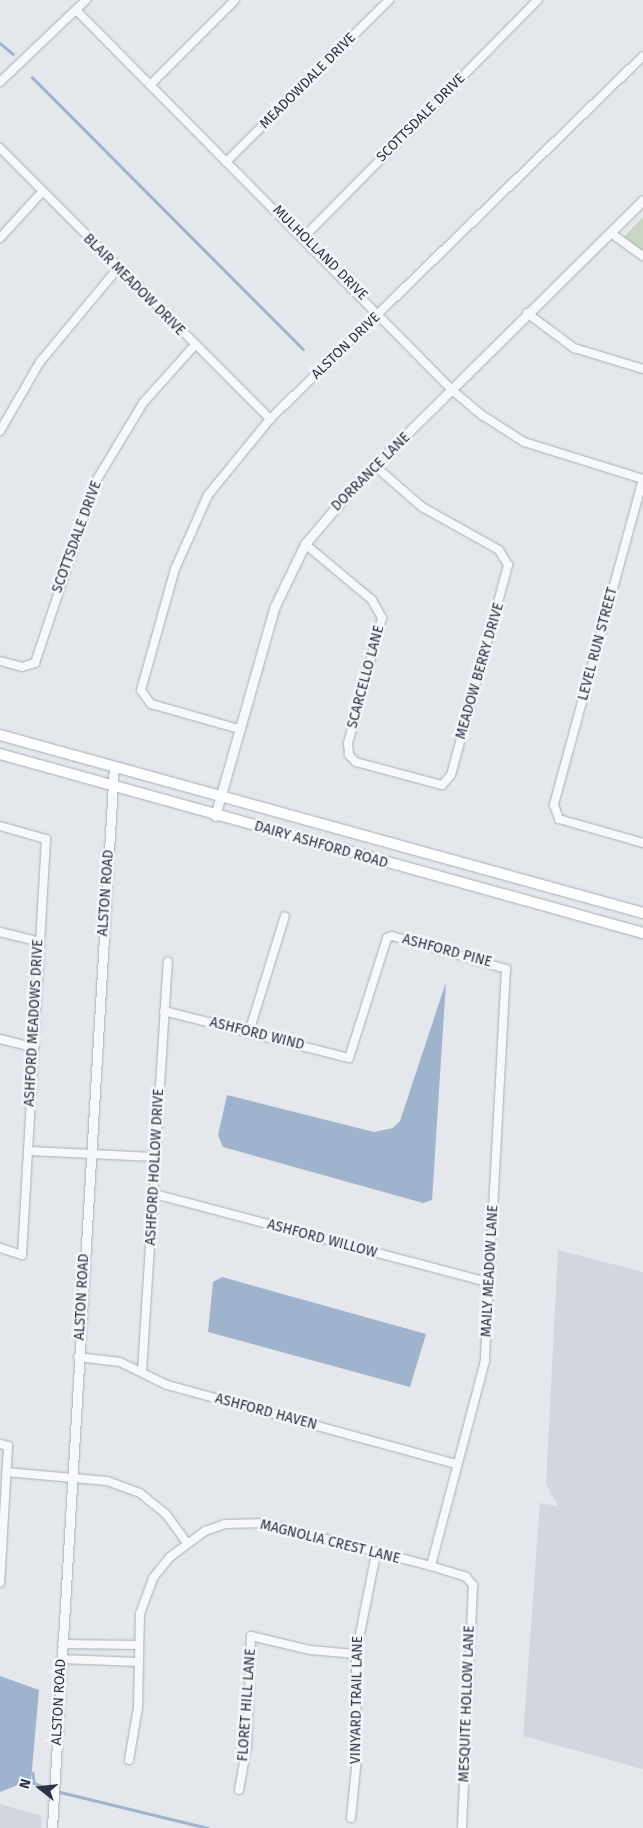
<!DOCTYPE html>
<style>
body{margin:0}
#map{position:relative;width:643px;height:1828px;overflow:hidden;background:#e4e7ec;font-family:"Fira Sans",sans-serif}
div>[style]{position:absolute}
.built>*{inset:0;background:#d2d6de}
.green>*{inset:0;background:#c9d6c5}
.water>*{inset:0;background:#9fb4cc}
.stream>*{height:2.5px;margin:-1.25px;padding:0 1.25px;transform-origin:1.25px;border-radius:1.25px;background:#9fb4cc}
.roads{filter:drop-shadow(0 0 1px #a9aeb7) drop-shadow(0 0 1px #a9aeb7)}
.minor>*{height:8px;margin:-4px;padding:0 4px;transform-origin:4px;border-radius:4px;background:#f7f8fa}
.tertiary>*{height:9px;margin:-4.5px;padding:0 4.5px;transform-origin:4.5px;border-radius:4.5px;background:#f7f8fa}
.secondary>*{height:10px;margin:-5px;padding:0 5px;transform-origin:5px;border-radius:5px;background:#fff}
span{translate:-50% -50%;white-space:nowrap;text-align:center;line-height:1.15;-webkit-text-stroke:5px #f4f6f9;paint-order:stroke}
.street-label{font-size:14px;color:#2b3445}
.north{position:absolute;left:15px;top:1763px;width:50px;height:50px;-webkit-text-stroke:4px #f4f6f9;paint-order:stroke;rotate:286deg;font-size:14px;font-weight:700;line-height:20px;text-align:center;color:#2b3445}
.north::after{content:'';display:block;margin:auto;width:18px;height:22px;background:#2b3445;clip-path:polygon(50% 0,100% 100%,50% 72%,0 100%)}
</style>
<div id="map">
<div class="built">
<i style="clip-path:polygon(558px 1250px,643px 1272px,643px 1769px,523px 1736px,540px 1503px,558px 1506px,546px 1484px)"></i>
<i style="clip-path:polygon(0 1804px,42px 1816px,41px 1828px,0 1828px)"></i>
</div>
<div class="green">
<i style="clip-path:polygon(643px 217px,643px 251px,624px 237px)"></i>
</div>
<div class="water">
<i style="clip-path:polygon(446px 982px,432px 1200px,423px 1203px,223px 1147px,218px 1135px,227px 1095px,374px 1132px,393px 1128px,400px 1121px)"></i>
<i style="clip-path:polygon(222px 1277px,426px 1334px,410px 1387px,208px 1332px,213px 1282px)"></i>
<i style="clip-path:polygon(0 1676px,39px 1690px,31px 1780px,0 1792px)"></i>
</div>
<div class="stream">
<i style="left:0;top:43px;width:17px;rotate:40deg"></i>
<i style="left:32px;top:77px;width:384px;rotate:45.1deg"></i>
<i style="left:33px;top:1773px;width:10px;rotate:84deg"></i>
<i style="left:34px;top:1783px;width:18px;rotate:22deg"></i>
<i style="left:56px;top:1791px;width:156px;rotate:13.7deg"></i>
</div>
<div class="roads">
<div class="minor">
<i style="left:76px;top:10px;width:535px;rotate:45.3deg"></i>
<i style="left:452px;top:390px;width:39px;rotate:40deg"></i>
<i style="left:482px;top:415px;width:50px;rotate:32.7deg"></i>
<i style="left:524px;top:442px;width:125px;rotate:17.3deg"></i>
<i style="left:0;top:82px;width:119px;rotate:-43.6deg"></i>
<i style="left:150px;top:85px;width:120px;rotate:-45deg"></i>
<i style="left:0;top:148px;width:383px;rotate:45.1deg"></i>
<i style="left:226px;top:162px;width:230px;rotate:-44.8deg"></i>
<i style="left:611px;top:233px;width:39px;rotate:36deg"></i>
<i style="left:304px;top:237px;width:333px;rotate:-45.4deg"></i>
<i style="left:0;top:238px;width:62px;rotate:-47.6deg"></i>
<i style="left:527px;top:313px;width:59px;rotate:36.7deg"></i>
<i style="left:574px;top:348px;width:72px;rotate:16.9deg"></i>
<i style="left:0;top:431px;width:80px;rotate:-59.9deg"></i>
<i style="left:40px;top:362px;width:122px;rotate:-50.3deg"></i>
<i style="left:643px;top:479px;width:338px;rotate:105.3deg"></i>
<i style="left:554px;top:805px;width:15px;rotate:70deg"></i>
<i style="left:559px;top:819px;width:87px;rotate:15.9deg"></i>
<i style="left:305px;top:544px;width:87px;rotate:39.9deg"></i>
<i style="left:372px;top:600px;width:21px;rotate:61deg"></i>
<i style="left:382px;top:618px;width:130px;rotate:105.2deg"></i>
<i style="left:348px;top:743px;width:12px;rotate:85deg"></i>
<i style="left:349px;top:755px;width:10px;rotate:45deg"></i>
<i style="left:356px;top:762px;width:89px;rotate:15deg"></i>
<i style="left:442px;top:785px;width:13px;rotate:-48deg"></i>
<i style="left:451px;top:775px;width:218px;rotate:-74.8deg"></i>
<i style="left:508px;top:565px;width:17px;rotate:-121deg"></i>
<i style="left:499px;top:550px;width:88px;rotate:-150.8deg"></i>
<i style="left:422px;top:507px;width:61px;rotate:-139deg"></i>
<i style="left:0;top:661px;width:23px;rotate:15deg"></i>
<i style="left:22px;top:667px;width:14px;rotate:-17deg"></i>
<i style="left:35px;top:663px;width:192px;rotate:-71.5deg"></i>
<i style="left:96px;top:481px;width:91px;rotate:-58.9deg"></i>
<i style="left:143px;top:403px;width:76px;rotate:-48.2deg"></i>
<i style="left:239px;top:729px;width:91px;rotate:-164.1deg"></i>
<i style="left:151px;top:704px;width:17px;rotate:-126deg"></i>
<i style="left:141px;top:690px;width:126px;rotate:-74.3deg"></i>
<i style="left:175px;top:569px;width:81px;rotate:-66deg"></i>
<i style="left:208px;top:495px;width:98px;rotate:-50.8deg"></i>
<i style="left:270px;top:419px;width:520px;rotate:-44.22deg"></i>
<i style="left:0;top:826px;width:48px;rotate:15.8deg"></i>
<i style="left:46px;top:839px;width:417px;rotate:93.3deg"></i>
<i style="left:22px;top:1255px;width:23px;rotate:-162deg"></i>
<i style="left:0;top:932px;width:38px;rotate:14deg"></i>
<i style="left:164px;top:1011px;width:191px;rotate:14.3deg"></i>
<i style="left:349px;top:1058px;width:126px;rotate:-72.4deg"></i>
<i style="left:387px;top:938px;width:5px;rotate:-22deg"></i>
<i style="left:392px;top:936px;width:119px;rotate:16.1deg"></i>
<i style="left:506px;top:969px;width:393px;rotate:93.1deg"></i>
<i style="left:485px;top:1361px;width:212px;rotate:104.8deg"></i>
<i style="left:249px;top:1032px;width:121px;rotate:-72.8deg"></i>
<i style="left:0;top:1039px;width:33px;rotate:14deg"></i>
<i style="left:28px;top:1151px;width:127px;rotate:2.7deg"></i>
<i style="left:154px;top:1194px;width:348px;rotate:14.8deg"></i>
<i style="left:78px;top:1357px;width:42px;rotate:6.8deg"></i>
<i style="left:120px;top:1362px;width:52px;rotate:26.1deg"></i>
<i style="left:167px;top:1385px;width:300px;rotate:15.3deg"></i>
<i style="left:142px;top:1372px;width:411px;rotate:-86.4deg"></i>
<i style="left:0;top:1444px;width:8px;rotate:14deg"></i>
<i style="left:8px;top:1446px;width:137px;rotate:93.3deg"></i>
<i style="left:6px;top:1472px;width:101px;rotate:5.1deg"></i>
<i style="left:107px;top:1481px;width:35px;rotate:20deg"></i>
<i style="left:140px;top:1493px;width:33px;rotate:39deg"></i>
<i style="left:166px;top:1514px;width:36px;rotate:54deg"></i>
<i style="left:62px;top:1644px;width:77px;rotate:0.7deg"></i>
<i style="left:61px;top:1659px;width:78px;rotate:2.2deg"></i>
<i style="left:129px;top:1760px;width:53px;rotate:-80.2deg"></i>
<i style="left:138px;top:1708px;width:94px;rotate:-88.8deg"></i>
<i style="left:140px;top:1614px;width:38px;rotate:-70deg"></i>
<i style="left:153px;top:1578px;width:27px;rotate:-51deg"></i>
<i style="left:170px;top:1557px;width:44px;rotate:-36.6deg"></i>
<i style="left:205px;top:1531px;width:21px;rotate:-19deg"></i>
<i style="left:225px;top:1524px;width:40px;rotate:-1.4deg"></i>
<i style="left:265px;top:1523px;width:171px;rotate:14.5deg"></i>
<i style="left:431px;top:1566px;width:37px;rotate:17deg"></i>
<i style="left:466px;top:1577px;width:11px;rotate:49deg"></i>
<i style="left:473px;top:1585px;width:243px;rotate:92.6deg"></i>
<i style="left:239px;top:1790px;width:45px;rotate:-79.7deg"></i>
<i style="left:247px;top:1746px;width:110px;rotate:-87.9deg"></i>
<i style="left:251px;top:1636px;width:61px;rotate:13.3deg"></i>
<i style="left:310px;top:1650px;width:46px;rotate:5deg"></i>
<i style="left:351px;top:1818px;width:60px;rotate:-84.3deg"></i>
<i style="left:357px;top:1758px;width:104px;rotate:-90.6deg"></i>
<i style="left:356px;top:1654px;width:102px;rotate:-78.7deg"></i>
</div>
<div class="tertiary">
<i style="left:215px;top:816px;width:218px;rotate:-74.1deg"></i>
<i style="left:275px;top:606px;width:69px;rotate:-64.2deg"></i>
<i style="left:305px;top:544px;width:77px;rotate:-49.7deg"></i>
<i style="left:355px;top:485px;width:405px;rotate:-44.7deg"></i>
<i style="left:52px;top:1828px;width:1063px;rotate:-86.66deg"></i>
</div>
<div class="secondary">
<i style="left:0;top:735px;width:667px;rotate:15.47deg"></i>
<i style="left:0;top:754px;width:667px;rotate:15.56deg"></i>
</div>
</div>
<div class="street-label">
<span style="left:308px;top:81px;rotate:-45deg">MEADOWDALE DRIVE</span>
<span style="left:421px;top:118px;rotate:-45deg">SCOTTSDALE DRIVE</span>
<span style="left:320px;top:253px;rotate:45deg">MULHOLLAND DRIVE</span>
<span style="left:134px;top:285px;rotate:45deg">BLAIR MEADOW DRIVE</span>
<span style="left:346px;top:346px;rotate:-44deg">ALSTON DRIVE</span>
<span style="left:371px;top:472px;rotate:-45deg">DORRANCE LANE</span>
<span style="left:77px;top:537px;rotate:-70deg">SCOTTSDALE DRIVE</span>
<span style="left:598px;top:644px;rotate:-75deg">LEVEL RUN STREET</span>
<span style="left:480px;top:671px;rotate:-74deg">MEADOW BERRY DRIVE</span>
<span style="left:366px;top:677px;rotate:-75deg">SCARCELLO LANE</span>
<span style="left:321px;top:845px;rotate:16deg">DAIRY ASHFORD ROAD</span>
<span style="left:106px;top:893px;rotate:-86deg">ALSTON ROAD</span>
<span style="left:447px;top:951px;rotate:15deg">ASHFORD PINE</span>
<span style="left:34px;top:1023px;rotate:-87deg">ASHFORD MEADOWS DRIVE</span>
<span style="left:257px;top:1034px;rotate:14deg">ASHFORD WIND</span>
<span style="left:155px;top:1167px;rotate:-87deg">ASHFORD HOLLOW DRIVE</span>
<span style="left:322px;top:1239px;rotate:15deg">ASHFORD WILLOW</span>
<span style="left:490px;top:1271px;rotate:-87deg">MAILY MEADOW LANE</span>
<span style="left:82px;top:1297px;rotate:-87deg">ALSTON ROAD</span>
<span style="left:266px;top:1412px;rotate:15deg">ASHFORD HAVEN</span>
<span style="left:330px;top:1542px;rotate:14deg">MAGNOLIA CREST LANE</span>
<span style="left:357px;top:1700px;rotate:-89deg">VINYARD TRAIL LANE</span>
<span style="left:59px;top:1702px;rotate:-87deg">ALSTON ROAD</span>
<span style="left:467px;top:1704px;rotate:-88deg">MESQUITE HOLLOW LANE</span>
<span style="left:247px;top:1705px;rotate:-86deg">FLORET HILL LANE</span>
</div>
<div class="north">N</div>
</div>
